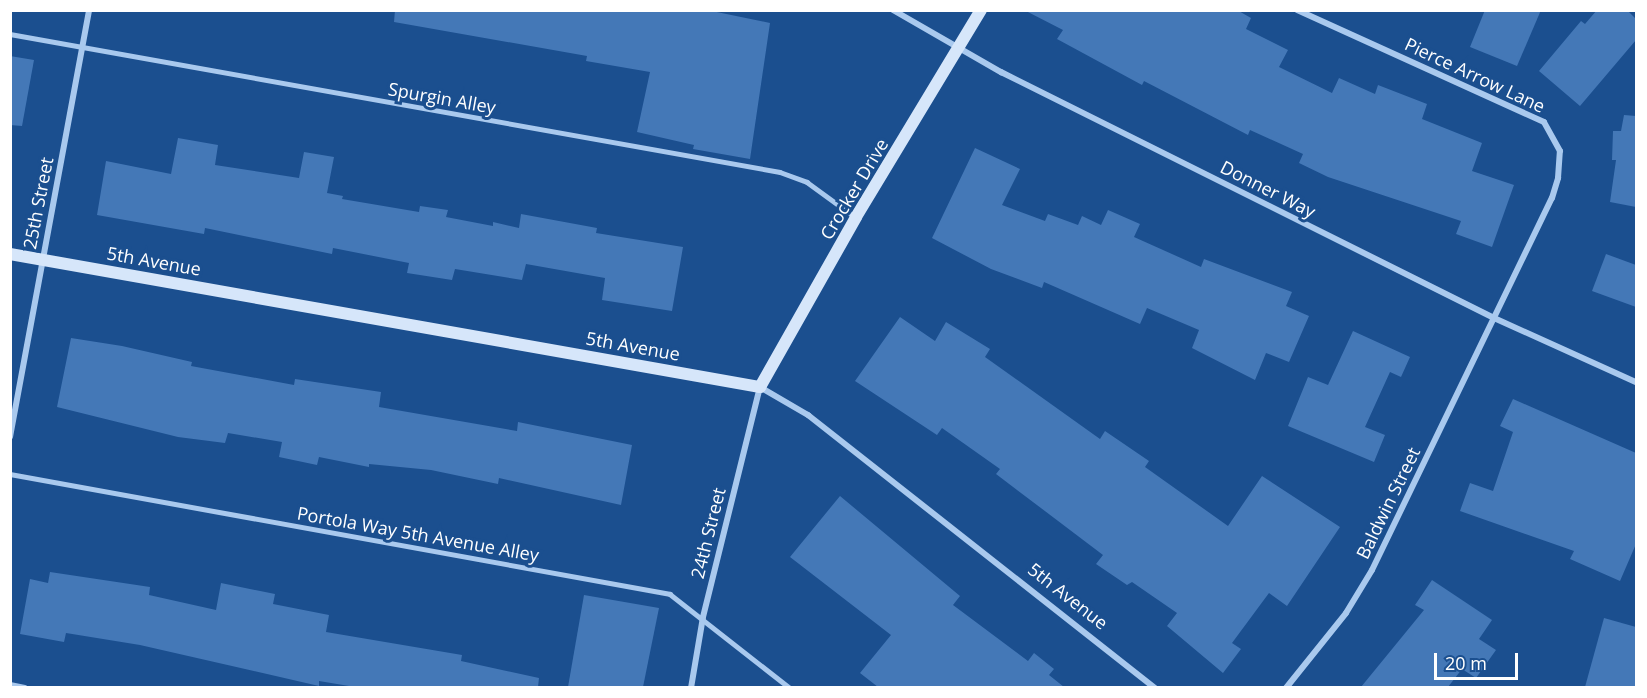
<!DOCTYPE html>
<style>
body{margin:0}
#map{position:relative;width:1647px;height:698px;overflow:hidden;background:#1b4f8f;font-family:"Open Sans",sans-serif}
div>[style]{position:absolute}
.building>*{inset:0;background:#4478b7}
.lane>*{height:4.5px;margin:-2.25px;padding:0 2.25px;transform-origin:2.25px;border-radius:2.25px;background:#a9c9ee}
.street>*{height:6px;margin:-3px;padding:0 3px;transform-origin:3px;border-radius:3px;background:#a9c9ee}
.secondary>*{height:12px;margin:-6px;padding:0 6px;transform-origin:6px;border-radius:6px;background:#d6e6fa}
span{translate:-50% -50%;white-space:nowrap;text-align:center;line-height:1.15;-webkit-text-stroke:6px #1b4f8f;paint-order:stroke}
.street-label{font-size:18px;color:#fff}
.frame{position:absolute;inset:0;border:12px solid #fff;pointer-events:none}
.scale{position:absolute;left:1434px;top:653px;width:84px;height:27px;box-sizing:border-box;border:3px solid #fff;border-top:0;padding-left:8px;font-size:18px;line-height:21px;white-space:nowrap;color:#fff;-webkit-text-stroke:4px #1b4f8f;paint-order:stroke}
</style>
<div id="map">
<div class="building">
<i style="clip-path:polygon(395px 10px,707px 10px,770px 23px,750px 159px,693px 149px,694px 145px,637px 132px,650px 72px,586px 61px,587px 56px,394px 22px)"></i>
<i style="clip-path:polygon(1024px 10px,1237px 10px,1251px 18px,1246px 29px,1288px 50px,1279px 67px,1332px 93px,1339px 78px,1375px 94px,1378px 85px,1427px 104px,1422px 119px,1482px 143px,1472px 171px,1514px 185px,1492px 247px,1456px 234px,1461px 221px,1328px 177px,1299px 163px,1303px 154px,1250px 130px,1248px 135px,1144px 81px,1142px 85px,1057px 39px,1063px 30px)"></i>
<i style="clip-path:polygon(1485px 10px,1541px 10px,1517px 66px,1470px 47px)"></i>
<i style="clip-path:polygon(1597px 10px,1627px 10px,1636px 19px,1636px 40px,1580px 106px,1539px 71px,1581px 21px,1585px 24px)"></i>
<i style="clip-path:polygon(10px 56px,34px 60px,22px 126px,10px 125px)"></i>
<i style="clip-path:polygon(1624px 115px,1636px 116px,1636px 207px,1610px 202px,1616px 160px,1612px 160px,1613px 131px,1621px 131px)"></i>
<i style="clip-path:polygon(178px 138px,218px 145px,215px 165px,299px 178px,304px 152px,334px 157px,327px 193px,343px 196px,342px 199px,419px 212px,420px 206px,448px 210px,446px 217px,493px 226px,493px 222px,519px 228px,521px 214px,597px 228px,596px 233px,683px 247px,672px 311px,602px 300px,605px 278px,526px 264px,522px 280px,455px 269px,452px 280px,407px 273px,409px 263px,333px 248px,332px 254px,205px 228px,204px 234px,97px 215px,106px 161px,171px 174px)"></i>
<i style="clip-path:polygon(975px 148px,1020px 169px,1002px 205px,1045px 221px,1048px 214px,1078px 225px,1082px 216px,1101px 225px,1108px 210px,1140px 224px,1134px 237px,1201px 267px,1204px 259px,1292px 292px,1286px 306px,1309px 316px,1289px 362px,1266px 353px,1255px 380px,1192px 348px,1199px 330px,1147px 308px,1140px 324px,1044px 282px,1042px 288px,991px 269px,932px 238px)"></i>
<i style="clip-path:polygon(1606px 254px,1636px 265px,1636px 307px,1592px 291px)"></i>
<i style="clip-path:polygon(900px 317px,935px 341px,946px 322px,990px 349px,985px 357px,1100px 439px,1105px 431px,1149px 461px,1145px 467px,1228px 526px,1262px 476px,1340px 527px,1287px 606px,1269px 593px,1232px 643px,1241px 649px,1223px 673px,1167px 626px,1177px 613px,1132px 582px,1127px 585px,1096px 564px,1103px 555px,996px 474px,1000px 469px,942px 428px,937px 435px,855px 381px)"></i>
<i style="clip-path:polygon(1353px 331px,1410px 357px,1401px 377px,1390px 372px,1365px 427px,1385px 435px,1374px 462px,1288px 426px,1308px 377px,1328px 385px)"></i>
<i style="clip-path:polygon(71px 338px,122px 346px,192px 362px,191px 366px,294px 385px,295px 379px,381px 392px,379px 407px,517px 431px,518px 422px,632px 445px,621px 505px,499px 478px,498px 484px,431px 470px,369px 464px,369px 467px,319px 457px,317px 465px,279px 457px,282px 442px,228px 433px,225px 443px,178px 437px,57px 407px)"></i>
<i style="clip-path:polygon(1513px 399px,1636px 453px,1636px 544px,1620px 581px,1570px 559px,1574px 551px,1460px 511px,1470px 483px,1493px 491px,1513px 432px,1500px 426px)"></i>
<i style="clip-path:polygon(840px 496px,960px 596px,953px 605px,1028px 661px,1034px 653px,1054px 669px,1049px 675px,1064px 687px,878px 687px,860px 673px,891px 635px,790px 557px)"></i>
<i style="clip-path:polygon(50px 572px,150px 587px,149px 595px,216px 610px,221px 583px,275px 594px,273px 604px,329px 615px,326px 632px,462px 655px,461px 661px,539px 678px,538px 687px,355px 687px,319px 681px,319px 686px,140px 645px,66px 633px,64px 642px,20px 634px,30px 579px,48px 583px)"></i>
<i style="clip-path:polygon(1432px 580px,1492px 620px,1479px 639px,1496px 650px,1476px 678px,1462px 669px,1448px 687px,1361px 687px,1424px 610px,1415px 605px)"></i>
<i style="clip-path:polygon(584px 595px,659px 608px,643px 687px,568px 687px)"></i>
<i style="clip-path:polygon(1604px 618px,1636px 627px,1636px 687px,1585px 687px)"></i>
</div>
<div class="lane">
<i style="left:10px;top:34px;width:782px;rotate:10.16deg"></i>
<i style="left:780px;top:172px;width:29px;rotate:20deg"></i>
<i style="left:807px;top:182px;width:59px;rotate:36.1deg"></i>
<i style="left:10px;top:474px;width:671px;rotate:10.3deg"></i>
<i style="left:670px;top:594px;width:152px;rotate:38.1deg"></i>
</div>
<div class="street">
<i style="left:893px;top:10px;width:125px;rotate:29.9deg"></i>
<i style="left:1001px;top:72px;width:551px;rotate:26.52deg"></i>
<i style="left:1494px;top:318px;width:156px;rotate:24.3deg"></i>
<i style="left:10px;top:437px;width:434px;rotate:-79.5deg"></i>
<i style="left:10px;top:685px;width:15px;rotate:11deg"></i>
<i style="left:691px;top:688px;width:72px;rotate:-80.4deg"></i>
<i style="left:703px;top:617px;width:237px;rotate:-76.1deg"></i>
<i style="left:760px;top:387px;width:56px;rotate:30.3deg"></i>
<i style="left:808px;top:415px;width:442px;rotate:38.2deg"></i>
<i style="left:1286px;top:688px;width:96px;rotate:-51.3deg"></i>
<i style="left:1346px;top:613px;width:50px;rotate:-58.8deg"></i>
<i style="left:1372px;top:570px;width:413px;rotate:-64.2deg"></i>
<i style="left:1552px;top:198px;width:21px;rotate:-73deg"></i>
<i style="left:1558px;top:178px;width:27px;rotate:-86deg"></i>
<i style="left:1560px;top:151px;width:33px;rotate:-119deg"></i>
<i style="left:1544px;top:122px;width:271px;rotate:-155.6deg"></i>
</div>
<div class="secondary">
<i style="left:10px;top:254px;width:762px;rotate:10.06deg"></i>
<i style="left:760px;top:387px;width:195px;rotate:-60.5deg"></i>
<i style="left:856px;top:217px;width:242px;rotate:-58.9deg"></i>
</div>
<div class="street-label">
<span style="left:1475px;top:75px;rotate:25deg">Pierce Arrow Lane</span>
<span style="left:442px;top:98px;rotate:10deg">Spurgin Alley</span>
<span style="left:854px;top:189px;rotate:-59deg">Crocker Drive</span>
<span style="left:1268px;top:189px;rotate:27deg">Donner Way</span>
<span style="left:38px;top:203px;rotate:-79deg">25th Street</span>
<span style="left:154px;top:261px;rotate:10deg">5th Avenue</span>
<span style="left:633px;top:346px;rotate:10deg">5th Avenue</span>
<span style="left:1388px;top:503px;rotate:-64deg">Baldwin Street</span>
<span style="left:708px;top:533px;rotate:-76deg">24th Street</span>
<span style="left:418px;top:534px;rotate:10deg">Portola Way 5th Avenue Alley</span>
<span style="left:1068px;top:596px;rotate:38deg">5th Avenue</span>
</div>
<div class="frame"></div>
<div class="scale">20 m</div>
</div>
